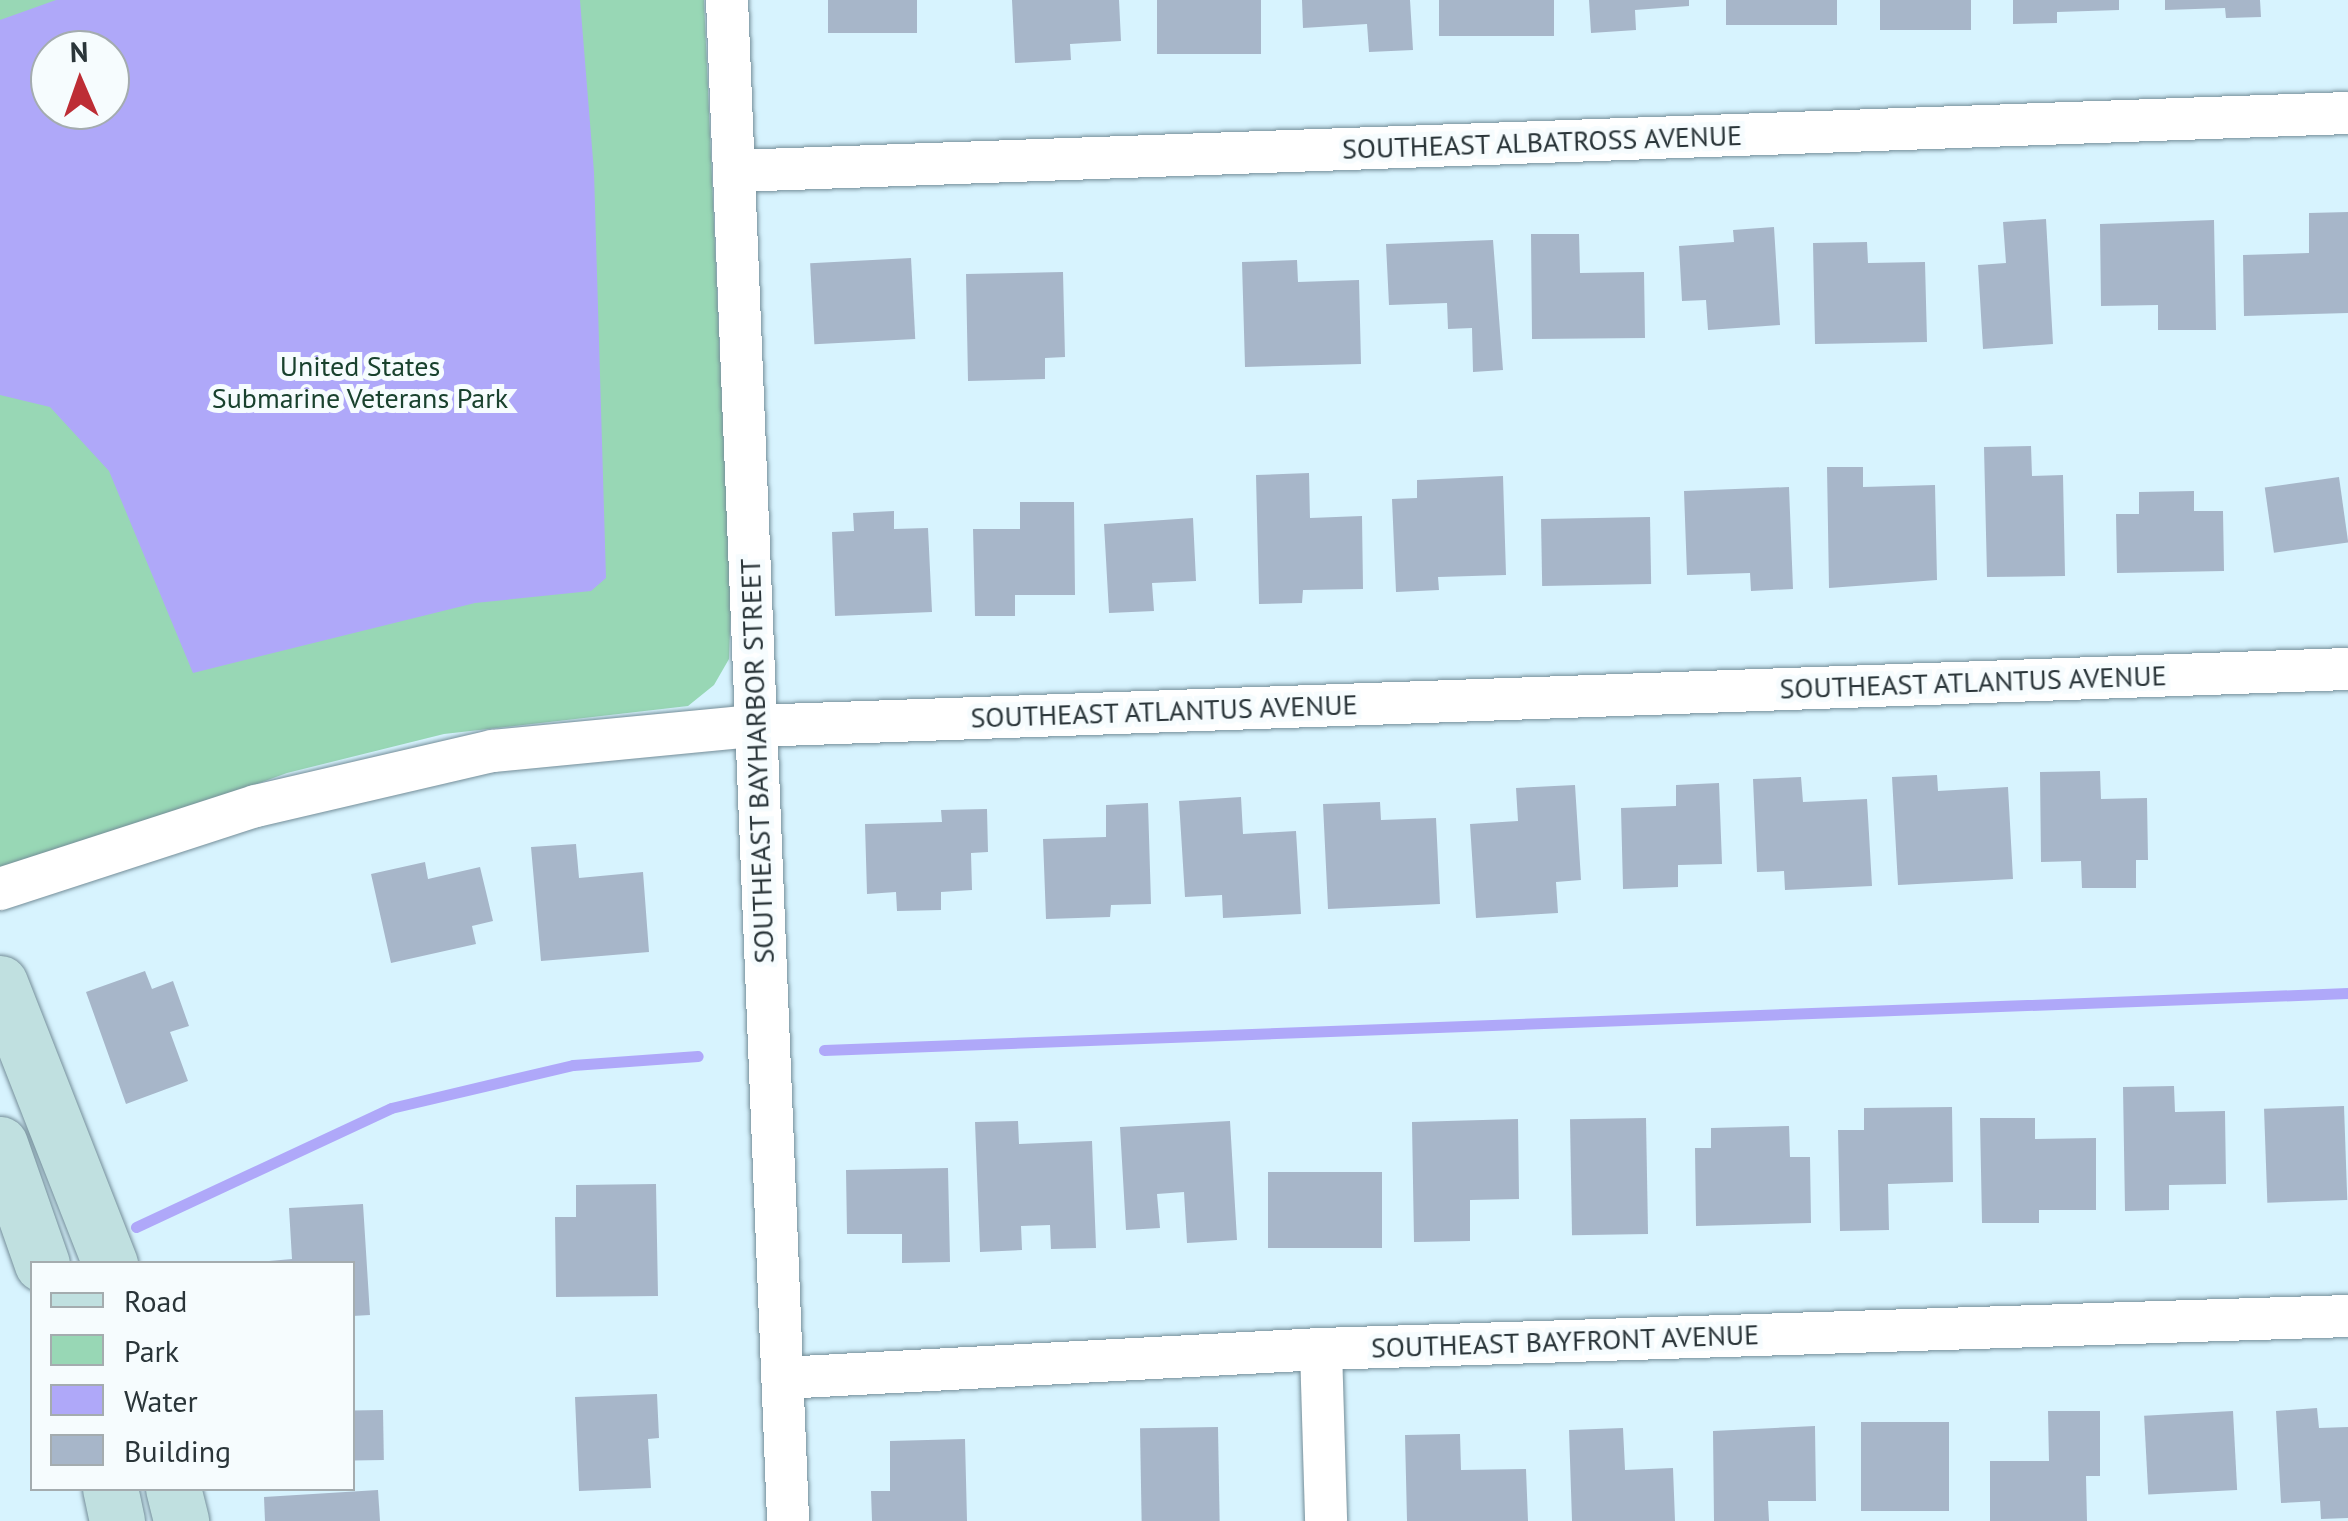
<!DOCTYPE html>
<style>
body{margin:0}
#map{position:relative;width:2348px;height:1521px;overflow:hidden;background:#d7f3fe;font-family:"PT Sans",sans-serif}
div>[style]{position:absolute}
.green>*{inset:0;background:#98d7b5}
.water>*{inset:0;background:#afa8f9}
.stream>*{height:11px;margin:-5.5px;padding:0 5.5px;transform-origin:5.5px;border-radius:5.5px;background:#afa8f9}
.building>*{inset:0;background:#a7b6c9;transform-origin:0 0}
.roads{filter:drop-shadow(0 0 2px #748d98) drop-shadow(0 0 2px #748d98)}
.street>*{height:42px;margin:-21px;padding:0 21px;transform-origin:21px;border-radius:21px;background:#fff}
.secondary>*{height:55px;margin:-27.5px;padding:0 27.5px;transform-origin:27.5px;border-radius:27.5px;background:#c0e0e0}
span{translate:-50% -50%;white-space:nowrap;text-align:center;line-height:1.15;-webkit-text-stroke:10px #f6fcfe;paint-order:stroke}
.street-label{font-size:28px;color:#2a3539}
.park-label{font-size:28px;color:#19422e}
.legend{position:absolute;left:30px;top:1261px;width:325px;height:230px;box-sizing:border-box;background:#f6fcfe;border:2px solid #a4acaf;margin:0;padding:12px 18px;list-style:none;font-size:30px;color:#2a3539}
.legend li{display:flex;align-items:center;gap:20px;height:50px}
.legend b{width:50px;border:2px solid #a4acaf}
.north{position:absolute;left:30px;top:30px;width:100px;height:100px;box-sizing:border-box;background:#f6fcfe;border:2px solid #a4acaf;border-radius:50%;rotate:358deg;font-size:28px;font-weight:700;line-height:40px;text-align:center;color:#2a3539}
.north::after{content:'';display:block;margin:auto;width:35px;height:45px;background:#bd2d35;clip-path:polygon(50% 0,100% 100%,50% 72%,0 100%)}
</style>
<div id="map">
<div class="green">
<i style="clip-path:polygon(evenodd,0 0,704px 0,731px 604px,729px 659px,714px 685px,688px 706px,444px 734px,287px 773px,0 877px,0 0,50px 50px,110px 50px,110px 110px,50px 110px,50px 50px)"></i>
</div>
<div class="water">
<i style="clip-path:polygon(evenodd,56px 0,580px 0,594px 172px,606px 578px,591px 591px,475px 603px,193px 673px,109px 471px,50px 407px,0 395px,0 20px,56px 0,50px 50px,110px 50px,110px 110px,50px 110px,50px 50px)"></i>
</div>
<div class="stream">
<i style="left:824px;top:1050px;width:1525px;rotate:-2.14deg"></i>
<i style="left:136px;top:1227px;width:281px;rotate:-25deg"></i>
<i style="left:391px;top:1108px;width:187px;rotate:-13.3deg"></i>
<i style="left:573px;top:1065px;width:125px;rotate:-4.1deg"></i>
</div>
<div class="building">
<i style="left:828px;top:0;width:89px;height:33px"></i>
<i style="clip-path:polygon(1012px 0,1119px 0,1121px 41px,1070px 44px,1071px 60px,1015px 63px)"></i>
<i style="left:1157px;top:0;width:104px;height:54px"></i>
<i style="clip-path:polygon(1302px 0,1410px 0,1413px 50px,1369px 52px,1367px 24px,1303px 28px)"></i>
<i style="left:1439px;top:0;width:115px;height:36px"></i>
<i style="clip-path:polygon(1589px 0,1689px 0,1689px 6px,1635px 10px,1636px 30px,1591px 33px)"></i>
<i style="left:1726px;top:0;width:111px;height:25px"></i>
<i style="left:1880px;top:0;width:91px;height:30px"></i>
<i style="clip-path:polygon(2013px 0,2119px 0,2119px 10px,2057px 12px,2057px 23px,2013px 24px)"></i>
<i style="clip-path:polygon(2165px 0,2260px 0,2261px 17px,2226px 18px,2225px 8px,2165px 10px)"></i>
<i style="clip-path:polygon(2348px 212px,2348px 313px,2244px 316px,2243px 255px,2309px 253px,2309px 213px)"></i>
<i style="clip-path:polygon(2046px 219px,2053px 344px,1983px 349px,1978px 265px,2006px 263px,2003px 222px)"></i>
<i style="clip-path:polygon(2214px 220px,2216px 330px,2158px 330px,2158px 305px,2101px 306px,2100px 224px)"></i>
<i style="clip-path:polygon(1774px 227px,1780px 325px,1708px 330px,1706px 300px,1682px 301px,1679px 246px,1734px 242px,1733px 230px)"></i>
<i style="clip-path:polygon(1531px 234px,1579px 234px,1580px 273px,1644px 272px,1645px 338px,1532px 339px)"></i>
<i style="clip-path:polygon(1493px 240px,1503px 370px,1473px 372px,1472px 328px,1448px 329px,1447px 303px,1389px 305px,1386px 244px)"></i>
<i style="clip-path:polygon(1867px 242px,1868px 263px,1925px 262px,1927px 342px,1815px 344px,1813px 243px)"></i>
<i style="left:911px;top:258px;width:81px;height:101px;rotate:87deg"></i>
<i style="clip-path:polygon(1297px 260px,1298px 282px,1359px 280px,1361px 364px,1245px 367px,1242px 262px)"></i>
<i style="clip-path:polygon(1063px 272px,1065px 357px,1045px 358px,1045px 379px,968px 381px,966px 274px)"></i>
<i style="clip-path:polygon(2031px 446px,2032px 476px,2063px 475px,2065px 576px,1987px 577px,1984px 447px)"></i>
<i style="clip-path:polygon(1827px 467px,1863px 467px,1863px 487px,1935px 485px,1937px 580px,1829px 588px)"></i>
<i style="clip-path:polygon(1309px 473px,1310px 518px,1362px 516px,1363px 589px,1303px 590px,1302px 603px,1259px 604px,1256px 475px)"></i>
<i style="clip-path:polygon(1503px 476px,1506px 575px,1438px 577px,1439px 590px,1396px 592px,1392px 499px,1417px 498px,1417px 480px)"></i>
<i style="left:2339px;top:477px;width:66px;height:75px;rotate:82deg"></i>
<i style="clip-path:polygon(1789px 487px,1793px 589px,1751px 591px,1750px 573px,1687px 575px,1684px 491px)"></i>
<i style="clip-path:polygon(2194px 491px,2194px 511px,2223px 511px,2224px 571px,2117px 573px,2116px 514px,2139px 514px,2139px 492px)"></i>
<i style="clip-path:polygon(1020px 502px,1074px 502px,1075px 595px,1015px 595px,1015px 616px,975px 616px,973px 529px,1020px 529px)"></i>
<i style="clip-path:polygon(894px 511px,894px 529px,928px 528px,932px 612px,835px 616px,832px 532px,854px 531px,853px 513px)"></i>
<i style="left:1650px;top:517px;width:67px;height:109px;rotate:89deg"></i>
<i style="clip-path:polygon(1193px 518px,1196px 581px,1152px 583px,1154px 611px,1109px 613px,1104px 524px)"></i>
<i style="clip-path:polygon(2100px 771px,2101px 799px,2147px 798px,2148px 860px,2136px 860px,2136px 888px,2082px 888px,2081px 861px,2041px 862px,2040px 772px)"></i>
<i style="clip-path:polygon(1937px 775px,1938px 791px,2008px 787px,2013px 879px,1898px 885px,1892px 777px)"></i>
<i style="clip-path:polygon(1801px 777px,1803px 802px,1867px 799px,1872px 886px,1785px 890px,1784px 871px,1757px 872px,1753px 779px)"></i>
<i style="clip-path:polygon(1719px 783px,1722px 864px,1678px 865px,1678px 887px,1623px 889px,1621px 808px,1676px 806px,1676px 785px)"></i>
<i style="clip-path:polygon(1575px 785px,1581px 880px,1556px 882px,1558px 913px,1476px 918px,1470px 824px,1518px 821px,1516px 788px)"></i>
<i style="clip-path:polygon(1241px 797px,1243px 834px,1296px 831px,1301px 914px,1223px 918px,1222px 895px,1185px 897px,1179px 801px)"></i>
<i style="clip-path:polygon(1380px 802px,1381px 820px,1436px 818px,1440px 904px,1328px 909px,1323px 804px)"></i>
<i style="clip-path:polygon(1148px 803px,1151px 904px,1111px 905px,1110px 917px,1046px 919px,1043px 839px,1106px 837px,1106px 805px)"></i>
<i style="clip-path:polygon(987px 809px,988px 852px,971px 853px,972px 890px,941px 892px,941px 910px,897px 911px,896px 892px,867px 894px,865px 824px,942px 822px,941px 810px)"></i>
<i style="clip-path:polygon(576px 844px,579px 878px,643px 872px,649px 952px,541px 961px,531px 847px)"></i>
<i style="clip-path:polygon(425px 862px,428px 879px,480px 867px,493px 921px,472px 926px,476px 944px,391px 963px,371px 874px)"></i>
<i style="clip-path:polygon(145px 971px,152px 989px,173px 981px,189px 1026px,170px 1032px,188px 1081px,126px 1104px,86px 992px)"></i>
<i style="clip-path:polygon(2174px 1086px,2175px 1112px,2225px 1111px,2226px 1184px,2169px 1185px,2169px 1210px,2125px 1211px,2123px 1087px)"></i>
<i style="left:2344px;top:1106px;width:94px;height:80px;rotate:88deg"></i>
<i style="clip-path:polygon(1952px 1107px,1953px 1182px,1888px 1184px,1889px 1230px,1840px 1231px,1838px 1130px,1864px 1130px,1864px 1108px)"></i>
<i style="left:1646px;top:1118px;width:116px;height:76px;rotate:89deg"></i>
<i style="clip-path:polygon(1980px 1118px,2035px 1118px,2035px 1139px,2096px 1138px,2096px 1210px,2039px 1210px,2039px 1223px,1982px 1223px)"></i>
<i style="clip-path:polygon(1518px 1119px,1519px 1199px,1470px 1200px,1470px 1241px,1414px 1242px,1412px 1122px)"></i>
<i style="clip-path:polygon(1018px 1121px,1019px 1144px,1092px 1141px,1096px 1248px,1051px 1249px,1050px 1225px,1021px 1226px,1022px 1250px,980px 1252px,975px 1122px)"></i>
<i style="clip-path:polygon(1230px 1121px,1237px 1240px,1187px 1243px,1184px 1192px,1157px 1194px,1160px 1228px,1126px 1230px,1120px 1127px)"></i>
<i style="clip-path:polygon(1789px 1126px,1790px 1157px,1810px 1157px,1811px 1223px,1696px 1226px,1695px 1148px,1711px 1148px,1711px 1128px)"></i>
<i style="clip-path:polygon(948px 1168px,950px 1262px,902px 1263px,902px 1234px,847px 1234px,846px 1170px)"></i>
<i style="left:1382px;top:1172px;width:76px;height:114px;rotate:90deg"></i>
<i style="clip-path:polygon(656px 1184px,658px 1296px,556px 1297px,555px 1217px,576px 1217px,576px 1185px)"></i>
<i style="clip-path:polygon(363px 1204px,370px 1315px,352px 1316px,352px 1264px,269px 1261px,292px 1259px,289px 1208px)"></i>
<i style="clip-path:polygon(657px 1394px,659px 1438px,648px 1439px,651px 1488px,579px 1491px,575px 1397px)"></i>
<i style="clip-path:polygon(2317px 1408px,2319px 1428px,2348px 1427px,2348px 1518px,2321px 1519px,2320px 1501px,2281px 1503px,2276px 1411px)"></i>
<i style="left:383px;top:1410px;width:50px;height:31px;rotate:89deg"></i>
<i style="clip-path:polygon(2048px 1411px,2100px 1411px,2100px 1476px,2086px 1476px,2087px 1521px,1990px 1521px,1990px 1461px,2049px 1461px)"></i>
<i style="left:2233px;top:1411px;width:79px;height:89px;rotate:87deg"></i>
<i style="left:1861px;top:1422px;width:88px;height:89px"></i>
<i style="clip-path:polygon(1815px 1426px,1816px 1501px,1768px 1501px,1769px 1521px,1714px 1521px,1713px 1431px)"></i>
<i style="left:1218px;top:1427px;width:94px;height:78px;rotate:89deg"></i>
<i style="clip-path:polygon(1623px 1428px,1625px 1470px,1673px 1468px,1675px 1521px,1572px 1521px,1569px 1430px)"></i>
<i style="clip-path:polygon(1460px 1434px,1461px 1470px,1526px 1469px,1528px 1521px,1407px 1521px,1405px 1435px)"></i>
<i style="clip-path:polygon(965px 1439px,967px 1521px,872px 1521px,871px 1491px,890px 1491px,890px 1441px)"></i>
<i style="clip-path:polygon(378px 1490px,380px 1521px,265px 1521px,264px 1497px)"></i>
</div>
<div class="roads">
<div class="street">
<i style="left:727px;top:0;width:1522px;rotate:87.7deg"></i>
<i style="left:735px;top:171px;width:1614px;rotate:-2.06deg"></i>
<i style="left:0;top:889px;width:269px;rotate:-18deg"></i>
<i style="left:256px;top:806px;width:243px;rotate:-13.1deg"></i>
<i style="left:493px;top:751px;width:262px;rotate:-5.5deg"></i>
<i style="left:754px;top:726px;width:1595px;rotate:-2.05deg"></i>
<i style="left:1321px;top:1349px;width:172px;rotate:88.3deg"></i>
<i style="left:783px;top:1378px;width:539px;rotate:-3.09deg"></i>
<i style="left:1321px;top:1349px;width:1028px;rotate:-1.84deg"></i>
</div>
<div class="secondary">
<i style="left:0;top:983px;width:302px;rotate:68.6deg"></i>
<i style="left:0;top:1144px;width:127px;rotate:70.7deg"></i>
<i style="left:110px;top:1488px;width:34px;rotate:78deg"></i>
<i style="left:173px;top:1488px;width:34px;rotate:76deg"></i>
</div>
</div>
<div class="street-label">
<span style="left:1542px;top:142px;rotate:-2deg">SOUTHEAST ALBATROSS AVENUE</span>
<span style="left:1973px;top:682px;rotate:-2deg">SOUTHEAST ATLANTUS AVENUE</span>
<span style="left:1164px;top:711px;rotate:-2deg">SOUTHEAST ATLANTUS AVENUE</span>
<span style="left:757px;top:761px;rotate:-92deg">SOUTHEAST BAYHARBOR STREET</span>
<span style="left:1565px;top:1341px;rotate:-2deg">SOUTHEAST BAYFRONT AVENUE</span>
</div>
<div class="park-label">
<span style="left:360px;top:382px">United States<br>Submarine Veterans Park</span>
</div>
<ul class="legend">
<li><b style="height:12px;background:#c0e0e0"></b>Road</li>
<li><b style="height:28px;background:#98d7b5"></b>Park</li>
<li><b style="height:28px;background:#afa8f9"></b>Water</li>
<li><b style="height:28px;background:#a7b6c9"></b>Building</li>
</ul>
<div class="north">N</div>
</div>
